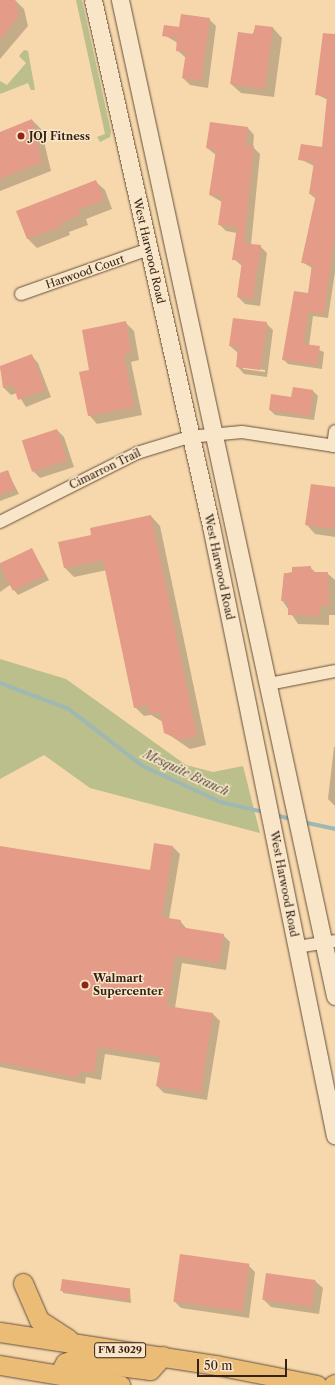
<!DOCTYPE html>
<style>
body{margin:0}
#map{position:relative;width:335px;height:1385px;overflow:hidden;background:#f6d8ac;font-family:"Libre Caslon Text",serif}
div>[style]{position:absolute}
.green>*{inset:0;background:#babf8b}
.shadow>*{inset:0;background:#0003}
.stream>*{height:3.5px;margin:-1.75px;padding:0 1.75px;transform-origin:1.75px;border-radius:1.75px;background:#a0b8b3}
.building>*{inset:0;background:#e49b87;transform-origin:0 0}
.roads{filter:drop-shadow(0 0 1px #65503c) drop-shadow(0 0 1px #65503c)}
.minor>*{height:12px;margin:-6px;padding:0 6px;transform-origin:6px;border-radius:6px;background:#f9e6c9}
.secondary>*{height:17px;margin:-8.5px;padding:0 8.5px;transform-origin:8.5px;border-radius:8.5px;background:#f9e6c9}
.primary>*{height:19px;margin:-9.5px;padding:0 9.5px;transform-origin:9.5px;border-radius:9.5px;background:#ebbc76}
.dots>*{width:11px;height:11px;translate:-50% -50%;box-sizing:border-box;border:2px solid #f9e6c9;border-radius:50%}
span{translate:-50% -50%;white-space:nowrap;text-align:center;line-height:1.15;-webkit-text-stroke:3px #f9e6c9;paint-order:stroke}
.shield-label span{padding:1px 3px;background:#f9e6c9;border:1px solid;border-radius:3px;-webkit-text-stroke-width:0}
.shield-label{font-size:10px;color:#352216;font-weight:700}
.poi-label{font-size:11px;color:#352216;font-weight:700}
.left{translate:0 -50%;text-align:left}
.street-label{font-size:11px;color:#352216}
.water-label{font-size:12px;color:#554f45;font-style:italic}
.scale{position:absolute;left:197px;top:1359px;width:90px;height:18px;box-sizing:border-box;border:2px solid #352216;border-top:0;padding-left:5px;font-size:12px;line-height:14px;white-space:nowrap;color:#352216;-webkit-text-stroke:3px #f9e6c9;paint-order:stroke}
</style>
<div id="map">
<div class="green">
<i style="clip-path:polygon(76px 0,82px 0,111px 132px,110px 137px,100px 142px,97px 137px,105px 134px)"></i>
<i style="clip-path:polygon(24px 50px,28px 51px,35px 90px,31px 90px,28px 83px,0 94px,0 81px,7px 85px,26px 63px,19px 56px)"></i>
<i style="clip-path:polygon(0 659px,66px 679px,186px 765px,213px 772px,243px 766px,260px 833px,90px 788px,44px 755px,0 779px)"></i>
</div>
<div class="shadow">
<i style="clip-path:polygon(0 0,15px 0,24px 9px,28px 26px,0 59px)"></i>
<i style="clip-path:polygon(209px 19px,216px 26px,208px 88px,190px 85px,183px 78px,186px 58px,177px 50px,178px 43px,164px 35px)"></i>
<i style="clip-path:polygon(256px 26px,273px 28px,282px 38px,274px 97px,241px 93px,231px 84px)"></i>
<i style="clip-path:polygon(335px 35px,335px 272px,328px 318px,313px 316px,309px 346px,324px 352px,322px 369px,288px 364px,283px 359px,309px 294px,312px 268px,302px 262px,316px 199px,310px 194px,314px 166px,300px 159px,323px 148px,328px 100px,316px 94px)"></i>
<i style="clip-path:polygon(32px 120px,41px 129px,51px 171px,0 191px,0 133px)"></i>
<i style="clip-path:polygon(248px 128px,254px 135px,253px 147px,260px 154px,251px 245px,260px 246px,267px 253px,260px 306px,245px 304px,238px 297px,242px 266px,234px 259px,237px 233px,226px 231px,219px 224px,222px 202px,210px 195px,216px 155px,207px 148px)"></i>
<i style="clip-path:polygon(95px 181px,105px 190px,112px 209px,86px 219px,88px 225px,69px 232px,70px 235px,37px 248px,28px 239px,18px 212px)"></i>
<i style="clip-path:polygon(125px 322px,134px 331px,139px 360px,131px 362px,142px 415px,97px 424px,89px 415px,90px 371px)"></i>
<i style="clip-path:polygon(evenodd,266px 323px,273px 330px,267px 377px,244px 374px,237px 366px,238px 353px,230px 346px,266px 323px,243px 367px,265px 370px,265px 372px,243px 369px,243px 367px)"></i>
<i style="clip-path:polygon(31px 355px,38px 363px,51px 397px,26px 407px,17px 393px,11px 395px,4px 388px,0 367px)"></i>
<i style="clip-path:polygon(313px 391px,318px 396px,314px 420px,275px 415px,270px 410px)"></i>
<i style="clip-path:polygon(57px 430px,64px 437px,74px 467px,40px 478px,33px 471px)"></i>
<i style="clip-path:polygon(7px 471px,19px 494px,0 501px,0 474px)"></i>
<i style="clip-path:polygon(335px 489px,335px 537px,315px 534px,306px 524px)"></i>
<i style="clip-path:polygon(151px 516px,160px 526px,206px 745px,190px 749px,165px 732px,163px 722px,151px 715px,144px 716px,135px 707px,107px 570px,74px 577px,65px 568px,92px 536px)"></i>
<i style="clip-path:polygon(32px 549px,49px 580px,18px 595px,10px 585px,0 592px,0 563px)"></i>
<i style="clip-path:polygon(310px 567px,316px 573px,327px 573px,335px 580px,335px 615px,329px 615px,329px 625px,298px 624px,282px 600px,284px 574px)"></i>
<i style="clip-path:polygon(334px 747px,335px 747px,335px 806px,328px 799px)"></i>
<i style="clip-path:polygon(0 847px,151px 871px,173px 847px,180px 854px,169px 919px,180px 921px,187px 929px,223px 935px,230px 942px,226px 970px,182px 963px,175px 1008px,213px 1014px,220px 1021px,207px 1100px,164px 1093px,157px 1086px,161px 1063px,105px 1054px,101px 1080px,86px 1077px,85px 1084px,0 1067px)"></i>
<i style="clip-path:polygon(248px 1265px,255px 1272px,249px 1318px,181px 1308px,174px 1301px)"></i>
<i style="clip-path:polygon(267px 1274px,315px 1281px,323px 1288px,319px 1314px,271px 1307px,264px 1300px)"></i>
<i style="clip-path:polygon(62px 1280px,130px 1289px,131px 1303px,63px 1293px)"></i>
</div>
<div class="stream">
<i style="left:0;top:683px;width:74px;rotate:20.6deg"></i>
<i style="left:69px;top:709px;width:93px;rotate:37.6deg"></i>
<i style="left:143px;top:766px;width:86px;rotate:24.8deg"></i>
<i style="left:221px;top:802px;width:44px;rotate:13.1deg"></i>
<i style="left:276px;top:815px;width:16px;rotate:15deg"></i>
<i style="left:303px;top:822px;width:33px;rotate:12deg"></i>
</div>
<div class="building">
<i style="clip-path:polygon(0 0,15px 0,19px 16px,0 39px)"></i>
<i style="clip-path:polygon(181px 14px,210px 18px,201px 81px,182px 78px,186px 52px,176px 51px,177px 38px,162px 36px,164px 25px,179px 27px)"></i>
<i style="clip-path:polygon(255px 25px,273px 27px,265px 89px,230px 84px,238px 32px,254px 34px)"></i>
<i style="clip-path:polygon(323px 33px,335px 34px,335px 233px,324px 314px,308px 312px,304px 344px,320px 346px,317px 365px,282px 360px,294px 291px,308px 293px,312px 264px,301px 263px,316px 195px,309px 194px,314px 162px,298px 160px,301px 144px,322px 147px,327px 96px,315px 95px)"></i>
<i style="clip-path:polygon(32px 119px,42px 162px,0 179px,0 132px)"></i>
<i style="clip-path:polygon(210px 122px,248px 127px,246px 145px,254px 146px,244px 243px,261px 245px,253px 299px,237px 297px,242px 261px,232px 260px,237px 227px,218px 225px,222px 197px,209px 195px,216px 150px,206px 148px)"></i>
<i style="clip-path:polygon(96px 180px,104px 200px,78px 210px,80px 215px,61px 223px,62px 226px,27px 239px,16px 211px)"></i>
<i style="clip-path:polygon(233px 318px,267px 322px,260px 370px,236px 367px,238px 347px,229px 346px)"></i>
<i style="clip-path:polygon(126px 321px,131px 352px,124px 354px,134px 407px,88px 416px,79px 372px,89px 370px,82px 330px)"></i>
<i style="clip-path:polygon(32px 354px,45px 390px,18px 400px,13px 385px,3px 388px,0 366px)"></i>
<i style="clip-path:polygon(293px 387px,313px 390px,310px 416px,269px 410px,271px 394px,291px 397px)"></i>
<i style="left:57px;top:429px;width:33px;height:37px;rotate:72deg"></i>
<i style="clip-path:polygon(8px 470px,15px 489px,0 495px,0 473px)"></i>
<i style="clip-path:polygon(311px 484px,335px 487px,335px 529px,305px 525px)"></i>
<i style="clip-path:polygon(151px 515px,197px 736px,180px 740px,164px 733px,160px 712px,149px 714px,148px 705px,134px 708px,103px 560px,64px 568px,58px 542px,91px 535px,90px 528px)"></i>
<i style="left:32px;top:548px;width:30px;height:36px;rotate:64deg"></i>
<i style="clip-path:polygon(311px 566px,311px 572px,328px 572px,329px 606px,320px 606px,320px 616px,288px 615px,288px 601px,281px 601px,284px 573px,292px 573px,292px 567px)"></i>
<i style="clip-path:polygon(154px 843px,173px 846px,162px 917px,181px 920px,180px 927px,224px 934px,219px 963px,175px 956px,167px 1006px,213px 1013px,201px 1093px,156px 1086px,161px 1057px,98px 1047px,94px 1073px,79px 1071px,78px 1078px,0 1062px,0 846px,150px 870px)"></i>
<i style="left:180px;top:1254px;width:70px;height:48px;rotate:8deg"></i>
<i style="left:266px;top:1273px;width:50px;height:27px;rotate:8deg"></i>
<i style="left:62px;top:1279px;width:69px;height:12px;rotate:8deg"></i>
</div>
<div class="roads">
<div class="minor">
<i style="left:21px;top:294px;width:136px;rotate:-19.4deg"></i>
<i style="left:333px;top:446px;width:15px;rotate:-82deg"></i>
<i style="left:0;top:522px;width:153px;rotate:-26.7deg"></i>
<i style="left:137px;top:453px;width:54px;rotate:-17.1deg"></i>
<i style="left:189px;top:437px;width:53px;rotate:-5.4deg"></i>
<i style="left:242px;top:432px;width:94px;rotate:8.6deg"></i>
<i style="left:269px;top:684px;width:67px;rotate:-11.1deg"></i>
<i style="left:297px;top:947px;width:38px;rotate:-9deg"></i>
</div>
<div class="secondary">
<i style="left:93px;top:0;width:539px;rotate:77.36deg"></i>
<i style="left:211px;top:526px;width:622px;rotate:78.51deg"></i>
<i style="left:120px;top:0;width:1019px;rotate:77.82deg"></i>
</div>
<div class="primary">
<i style="left:23px;top:1283px;width:40px;rotate:66.6deg"></i>
<i style="left:39px;top:1320px;width:35px;rotate:33deg"></i>
<i style="left:0;top:1332px;width:219px;rotate:8.7deg"></i>
<i style="left:216px;top:1365px;width:103px;rotate:11.2deg"></i>
<i style="left:0;top:1365px;width:122px;rotate:9.5deg"></i>
<i style="left:59px;top:1374px;width:13px;rotate:-61deg"></i>
<i style="left:65px;top:1363px;width:8px;rotate:-23deg"></i>
<i style="left:72px;top:1360px;width:79px;rotate:7.3deg"></i>
<i style="left:150px;top:1370px;width:19px;rotate:-47deg"></i>
<i style="left:333px;top:1385px;width:2px;rotate:-27deg"></i>
</div>
</div>
<div class="dots">
<i style="left:21px;top:136px;background:#8f2418"></i>
<i style="left:85px;top:985px;background:#8f2418"></i>
</div>
<div class="shield-label">
<span style="left:120px;top:1350px">FM 3029</span>
</div>
<div class="poi-label">
<span class="left" style="left:29px;top:136px">JOJ Fitness</span>
<span class="left" style="left:93px;top:985px">Walmart<br>Supercenter</span>
</div>
<div class="street-label">
<span style="left:149px;top:251px;rotate:77deg">West Harwood Road</span>
<span style="left:85px;top:272px;rotate:-19deg">Harwood Court</span>
<span style="left:105px;top:469px;rotate:-26deg">Cimarron Trail</span>
<span style="left:219px;top:567px;rotate:78deg">West Harwood Road</span>
<span style="left:284px;top:884px;rotate:79deg">West Harwood Road</span>
</div>
<div class="water-label">
<span style="left:186px;top:773px;rotate:25deg">Mesquite Branch</span>
</div>
<div class="scale">50 m</div>
</div>
